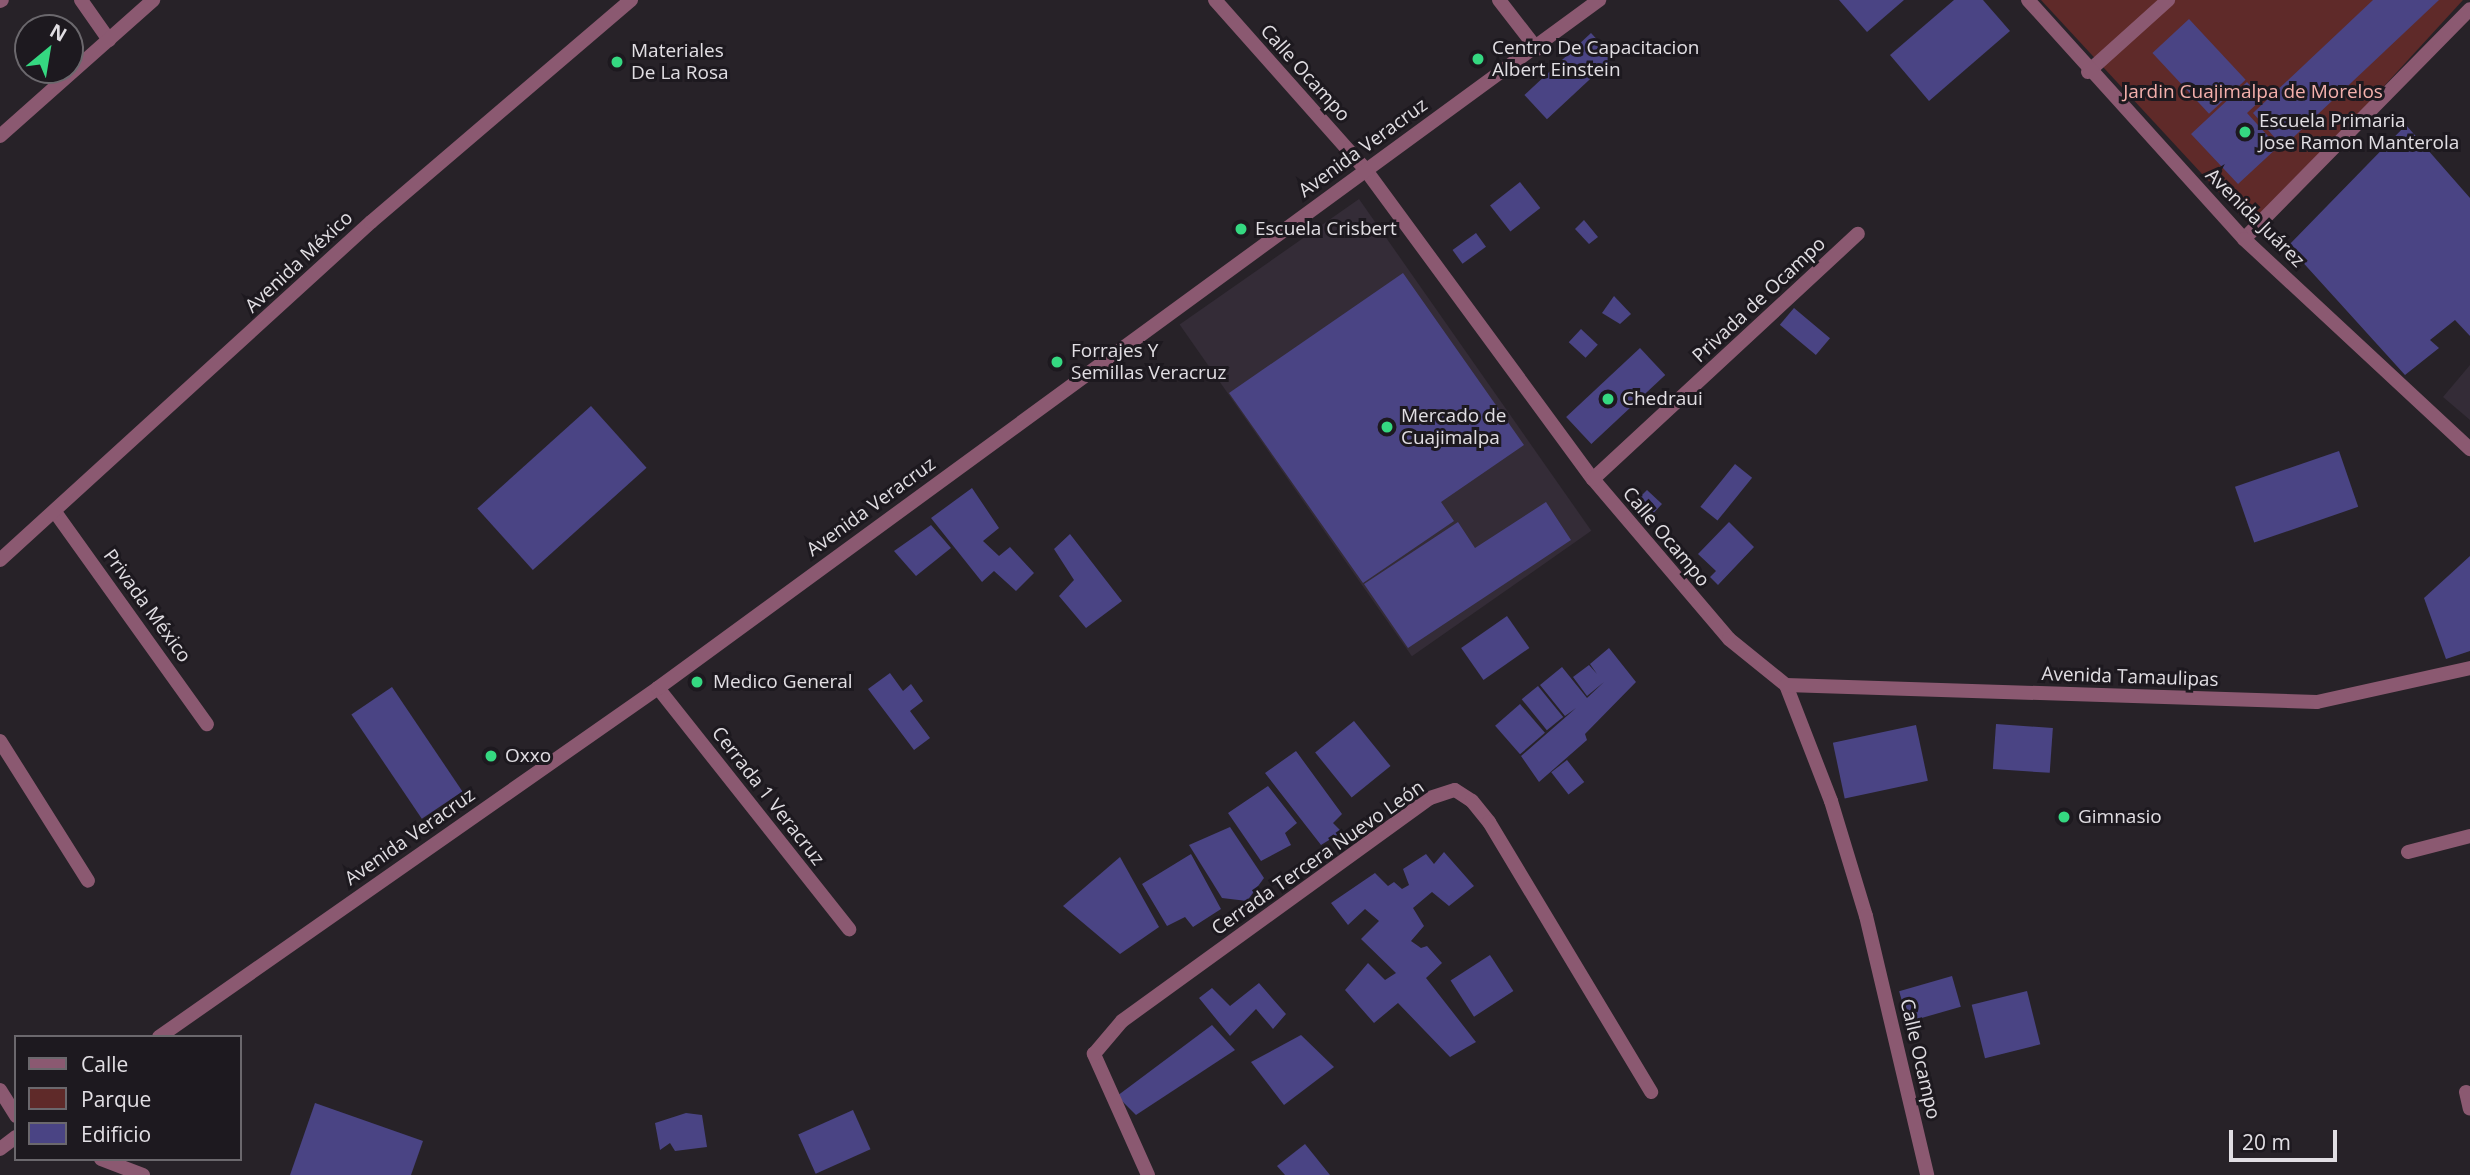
<!DOCTYPE html>
<meta charset="utf-8">
<style>
body{margin:0}
#map{position:relative;width:2470px;height:1175px;overflow:hidden;background:#272228;font-family:"Open Sans",sans-serif}
div>[style]{position:absolute}
.built>*{inset:0;background:#342c37;transform-origin:0 0}
.green>*{inset:0;background:#5f2a29}
.building>*{inset:0;background:#4a4484;transform-origin:0 0}
.service>*{height:14px;margin:-7px;padding:0 7px;transform-origin:7px;border-radius:7px;background:#8b5971}
.minor>*{height:14px;margin:-7px;padding:0 7px;transform-origin:7px;border-radius:7px;background:#8b5971}
.tertiary>*{height:14px;margin:-7px;padding:0 7px;transform-origin:7px;border-radius:7px;background:#8b5971}
.dots>*{width:19px;height:19px;translate:-50% -50%;box-sizing:border-box;border:4px solid #1d191f;border-radius:50%}
span{translate:-50% -50%;white-space:nowrap;text-align:center;line-height:1.15;-webkit-text-stroke:6px #1d191f;paint-order:stroke}
.poi-label{font-size:19px;color:#e1dee3}
.left{translate:0 -50%;text-align:left}
.street-label{font-size:19px;color:#e1dee3}
.park-label{font-size:19px;color:#f4b0ac}
.legend{position:absolute;left:14px;top:1035px;width:228px;height:126px;box-sizing:border-box;background:#1d191f;border:2px solid #6b686d;margin:0;padding:9px 12px;list-style:none;font-size:21px;color:#e1dee3}
.legend li{display:flex;align-items:center;gap:14px;height:35px}
.legend b{width:35px;border:2px solid #6b686d}
.north{position:absolute;left:14px;top:14px;width:70px;height:70px;box-sizing:border-box;background:#1d191f;border:2px solid #6b686d;border-radius:50%;rotate:30deg;font-size:19px;font-weight:700;line-height:28px;text-align:center;color:#e1dee3}
.north::after{content:'';display:block;margin:auto;width:24px;height:32px;background:#35d881;clip-path:polygon(50% 0,100% 100%,50% 72%,0 100%)}
.scale{position:absolute;left:2229px;top:1130px;width:108px;height:32px;box-sizing:border-box;border:4px solid #e1dee3;border-top:0;padding-left:9px;font-size:21px;line-height:24px;white-space:nowrap;color:#e1dee3;-webkit-text-stroke:5px #1d191f;paint-order:stroke}
</style>
<div id="map">
<div class="built">
<i style="left:1359px;top:199px;width:405px;height:219px;rotate:55deg"></i>
<i style="clip-path:polygon(2470px 365px,2470px 420px,2443px 397px)"></i>
</div>
<div class="green">
<i style="clip-path:polygon(2041px 0,2463px 0,2253px 229px)"></i>
</div>
<div class="building">
<i style="clip-path:polygon(1839px 0,1904px 0,1867px 32px)"></i>
<i style="clip-path:polygon(1954px 0,1983px 0,2010px 31px,1929px 101px,1890px 55px)"></i>
<i style="clip-path:polygon(2373px 0,2439px 0,2283px 147px,2253px 113px)"></i>
<i style="left:2189px;top:19px;width:83px;height:50px;rotate:47deg"></i>
<i style="left:1591px;top:33px;width:33px;height:91px;rotate:47deg"></i>
<i style="clip-path:polygon(2247px 82px,2262px 99px,2247px 113px,2278px 147px,2238px 184px,2191px 134px)"></i>
<i style="clip-path:polygon(2406px 125px,2470px 198px,2470px 336px,2455px 320px,2430px 340px,2439px 348px,2405px 375px,2288px 246px)"></i>
<i style="left:1520px;top:182px;width:33px;height:38px;rotate:52deg"></i>
<i style="clip-path:polygon(1584px 220px,1598px 237px,1589px 244px,1575px 229px)"></i>
<i style="left:1476px;top:233px;width:17px;height:29px;rotate:54deg"></i>
<i style="clip-path:polygon(1403px 273px,1524px 445px,1441px 502px,1454px 521px,1363px 583px,1229px 393px)"></i>
<i style="clip-path:polygon(1614px 296px,1631px 314px,1620px 324px,1602px 313px)"></i>
<i style="left:1794px;top:308px;width:47px;height:22px;rotate:40deg"></i>
<i style="left:1581px;top:329px;width:23px;height:18px;rotate:43deg"></i>
<i style="left:1640px;top:348px;width:37px;height:101px;rotate:47deg"></i>
<i style="left:591px;top:406px;width:83px;height:153px;rotate:48deg"></i>
<i style="left:2339px;top:451px;width:59px;height:110px;rotate:71deg"></i>
<i style="left:1735px;top:464px;width:22px;height:55px;rotate:39deg"></i>
<i style="clip-path:polygon(972px 488px,999px 528px,983px 541px,999px 556px,1010px 547px,1034px 573px,1016px 591px,994px 571px,982px 582px,931px 518px)"></i>
<i style="clip-path:polygon(1647px 490px,1662px 504px,1648px 519px,1638px 499px)"></i>
<i style="clip-path:polygon(1546px 502px,1571px 540px,1408px 648px,1364px 584px,1458px 522px,1475px 548px)"></i>
<i style="clip-path:polygon(1729px 522px,1754px 547px,1718px 585px,1710px 577px,1716px 571px,1698px 554px)"></i>
<i style="clip-path:polygon(931px 525px,951px 548px,916px 576px,894px 551px)"></i>
<i style="clip-path:polygon(1070px 534px,1122px 601px,1086px 628px,1059px 596px,1074px 580px,1054px 549px)"></i>
<i style="clip-path:polygon(2470px 556px,2470px 651px,2446px 659px,2424px 598px)"></i>
<i style="left:1507px;top:616px;width:39px;height:56px;rotate:55deg"></i>
<i style="clip-path:polygon(1609px 648px,1636px 682px,1585px 734px,1587px 740px,1539px 782px,1521px 756px,1576px 708px,1565px 716px,1540px 685px,1562px 667px,1587px 698px,1604px 682px,1587px 696px,1573px 677px,1589px 665px,1597px 674px,1590px 664px)"></i>
<i style="clip-path:polygon(890px 673px,903px 691px,911px 684px,923px 701px,910px 711px,930px 738px,914px 750px,868px 689px)"></i>
<i style="left:1538px;top:686px;width:40px;height:21px;rotate:51deg"></i>
<i style="left:392px;top:687px;width:126px;height:49px;rotate:56deg"></i>
<i style="left:1520px;top:704px;width:38px;height:33px;rotate:49deg"></i>
<i style="left:1354px;top:721px;width:58px;height:50px;rotate:51deg"></i>
<i style="left:1996px;top:724px;width:57px;height:45px;rotate:4deg"></i>
<i style="left:1916px;top:725px;width:57px;height:85px;rotate:78deg"></i>
<i style="clip-path:polygon(1296px 751px,1342px 814px,1333px 823px,1342px 832px,1321px 845px,1265px 773px)"></i>
<i style="left:1567px;top:760px;width:28px;height:20px;rotate:52deg"></i>
<i style="clip-path:polygon(1268px 786px,1297px 823px,1285px 833px,1291px 845px,1261px 861px,1228px 813px)"></i>
<i style="clip-path:polygon(1230px 827px,1264px 878px,1247px 901px,1222px 898px,1189px 845px)"></i>
<i style="clip-path:polygon(1444px 852px,1474px 886px,1449px 906px,1432px 892px,1413px 908px,1424px 926px,1411px 941px,1421px 948px,1427px 946px,1442px 963px,1426px 978px,1476px 1042px,1450px 1057px,1398px 1003px,1374px 1023px,1345px 990px,1368px 963px,1385px 980px,1396px 973px,1361px 939px,1379px 921px,1365px 909px,1348px 925px,1331px 903px,1375px 873px,1388px 886px,1394px 882px,1402px 889px,1409px 885px,1403px 869px,1426px 854px,1434px 864px)"></i>
<i style="clip-path:polygon(1191px 854px,1221px 909px,1193px 927px,1185px 917px,1167px 926px,1142px 884px)"></i>
<i style="clip-path:polygon(1120px 857px,1159px 927px,1120px 954px,1063px 906px)"></i>
<i style="left:1490px;top:955px;width:43px;height:47px;rotate:57deg"></i>
<i style="left:1952px;top:976px;width:32px;height:55px;rotate:74deg"></i>
<i style="clip-path:polygon(1259px 983px,1286px 1014px,1273px 1029px,1256px 1009px,1230px 1036px,1199px 998px,1212px 988px,1230px 1006px)"></i>
<i style="left:2027px;top:991px;width:55px;height:57px;rotate:76deg"></i>
<i style="clip-path:polygon(1212px 1025px,1235px 1050px,1136px 1115px,1117px 1096px)"></i>
<i style="clip-path:polygon(1301px 1035px,1334px 1067px,1284px 1105px,1251px 1062px)"></i>
<i style="clip-path:polygon(315px 1103px,423px 1141px,411px 1175px,290px 1175px)"></i>
<i style="left:853px;top:1110px;width:43px;height:60px;rotate:66deg"></i>
<i style="clip-path:polygon(686px 1113px,702px 1115px,707px 1147px,675px 1151px,670px 1143px,660px 1150px,655px 1123px)"></i>
<i style="clip-path:polygon(1305px 1144px,1330px 1175px,1285px 1175px,1277px 1166px)"></i>
</div>
<div class="service">
<i style="left:2408px;top:852px;width:64px;rotate:-14.5deg"></i>
</div>
<div class="minor">
<i style="left:81px;top:0;width:49px;rotate:55deg"></i>
<i style="left:1499px;top:0;width:62px;rotate:52.2deg"></i>
<i style="left:0;top:1px;width:2px;rotate:-27deg"></i>
<i style="left:2088px;top:72px;width:108px;rotate:-42deg"></i>
<i style="left:0;top:136px;width:205px;rotate:-41.6deg"></i>
<i style="left:1365px;top:169px;width:385px;rotate:53.7deg"></i>
<i style="left:1593px;top:479px;width:210px;rotate:49.6deg"></i>
<i style="left:1729px;top:639px;width:73px;rotate:38.9deg"></i>
<i style="left:1786px;top:685px;width:124px;rotate:68.8deg"></i>
<i style="left:1831px;top:801px;width:120px;rotate:73.1deg"></i>
<i style="left:1866px;top:916px;width:266px;rotate:76.7deg"></i>
<i style="left:2244px;top:239px;width:322px;rotate:-45.5deg"></i>
<i style="left:1593px;top:479px;width:361px;rotate:-42.8deg"></i>
<i style="left:55px;top:512px;width:261px;rotate:54.4deg"></i>
<i style="left:0;top:560px;width:502px;rotate:-42.34deg"></i>
<i style="left:371px;top:222px;width:342px;rotate:-40.5deg"></i>
<i style="left:1786px;top:685px;width:531px;rotate:1.83deg"></i>
<i style="left:2317px;top:702px;width:157px;rotate:-12.5deg"></i>
<i style="left:658px;top:688px;width:308px;rotate:51.6deg"></i>
<i style="left:0;top:741px;width:165px;rotate:57.8deg"></i>
<i style="left:0;top:1090px;width:31px;rotate:58deg"></i>
<i style="left:2466px;top:1092px;width:17px;rotate:77deg"></i>
<i style="left:1148px;top:1175px;width:133px;rotate:-114.1deg"></i>
<i style="left:1094px;top:1054px;width:43px;rotate:-49.7deg"></i>
<i style="left:1122px;top:1021px;width:380px;rotate:-35.9deg"></i>
<i style="left:1430px;top:798px;width:26px;rotate:-18deg"></i>
<i style="left:1455px;top:790px;width:20px;rotate:33deg"></i>
<i style="left:1472px;top:801px;width:27px;rotate:51deg"></i>
<i style="left:1489px;top:822px;width:315px;rotate:59deg"></i>
</div>
<div class="tertiary">
<i style="left:1215px;top:0;width:226px;rotate:48.4deg"></i>
<i style="left:2028px;top:0;width:322px;rotate:47.9deg"></i>
<i style="left:2244px;top:239px;width:309px;rotate:42.9deg"></i>
<i style="left:159px;top:1037px;width:609px;rotate:-34.97deg"></i>
<i style="left:658px;top:688px;width:1166px;rotate:-36.17deg"></i>
<i style="left:0;top:1149px;width:20px;rotate:-37deg"></i>
<i style="left:101px;top:1159px;width:45px;rotate:20.9deg"></i>
</div>
<div class="dots">
<i style="left:1478px;top:59px;background:#35d881"></i>
<i style="left:617px;top:62px;background:#35d881"></i>
<i style="left:2245px;top:132px;background:#35d881"></i>
<i style="left:1241px;top:229px;background:#35d881"></i>
<i style="left:1057px;top:362px;background:#35d881"></i>
<i style="left:1608px;top:399px;background:#35d881"></i>
<i style="left:1387px;top:427px;background:#35d881"></i>
<i style="left:697px;top:682px;background:#35d881"></i>
<i style="left:491px;top:756px;background:#35d881"></i>
<i style="left:2064px;top:817px;background:#35d881"></i>
</div>
<div class="poi-label">
<span class="left" style="left:1492px;top:59px">Centro De Capacitacion<br>Albert Einstein</span>
<span class="left" style="left:631px;top:62px">Materiales<br>De La Rosa</span>
<span class="left" style="left:2259px;top:132px">Escuela Primaria<br>Jose Ramon Manterola</span>
<span class="left" style="left:1255px;top:229px">Escuela Crisbert</span>
<span class="left" style="left:1071px;top:362px">Forrajes Y<br>Semillas Veracruz</span>
<span class="left" style="left:1622px;top:399px">Chedraui</span>
<span class="left" style="left:1401px;top:427px">Mercado de<br>Cuajimalpa</span>
<span class="left" style="left:713px;top:682px">Medico General</span>
<span class="left" style="left:505px;top:756px">Oxxo</span>
<span class="left" style="left:2078px;top:817px">Gimnasio</span>
</div>
<div class="street-label">
<span style="left:1305px;top:73px;rotate:48deg">Calle Ocampo</span>
<span style="left:1363px;top:148px;rotate:-36deg">Avenida Veracruz</span>
<span style="left:2255px;top:218px;rotate:45deg">Avenida Juárez</span>
<span style="left:299px;top:262px;rotate:-43deg">Avenida México</span>
<span style="left:1759px;top:300px;rotate:-43deg">Privada de Ocampo</span>
<span style="left:871px;top:507px;rotate:-36deg">Avenida Veracruz</span>
<span style="left:1666px;top:537px;rotate:50deg">Calle Ocampo</span>
<span style="left:147px;top:606px;rotate:54deg">Privada México</span>
<span style="left:2130px;top:677px;rotate:2deg">Avenida Tamaulipas</span>
<span style="left:768px;top:796px;rotate:52deg">Cerrada 1 Veracruz</span>
<span style="left:410px;top:837px;rotate:-35deg">Avenida Veracruz</span>
<span style="left:1318px;top:858px;rotate:-35deg">Cerrada Tercera Nuevo León</span>
<span style="left:1920px;top:1059px;rotate:77deg">Calle Ocampo</span>
</div>
<div class="park-label">
<span style="left:2253px;top:92px">Jardin Cuajimalpa de Morelos</span>
</div>
<ul class="legend">
<li><b style="height:9px;background:#8b5971"></b>Calle</li>
<li><b style="height:19px;background:#5f2a29"></b>Parque</li>
<li><b style="height:19px;background:#4a4484"></b>Edificio</li>
</ul>
<div class="north">N</div>
<div class="scale">20 m</div>
</div>
